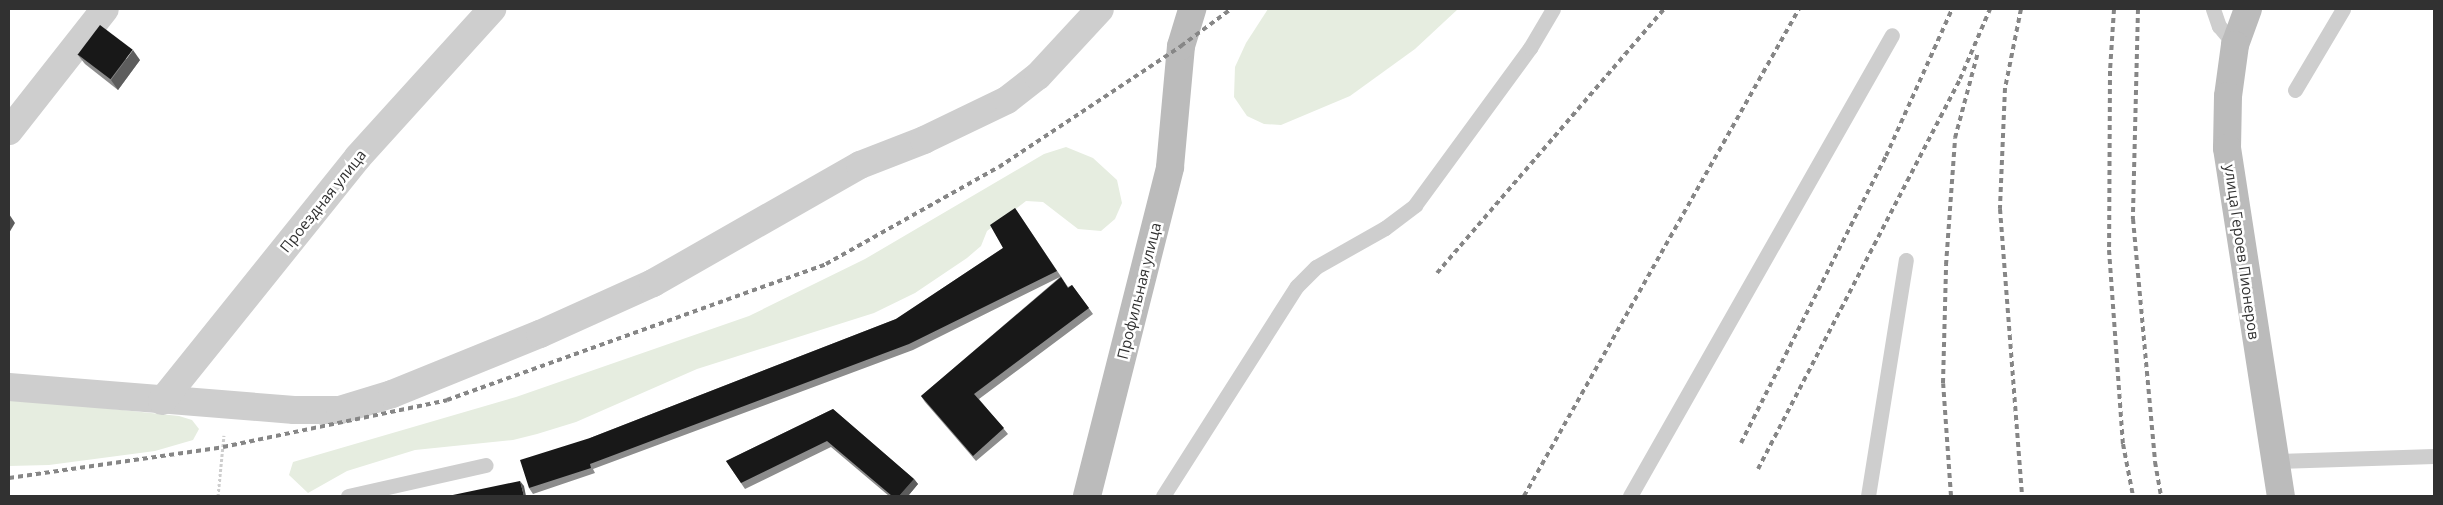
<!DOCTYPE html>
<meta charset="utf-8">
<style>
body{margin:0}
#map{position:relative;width:2443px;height:505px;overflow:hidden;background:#fff;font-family:"Open Sans",sans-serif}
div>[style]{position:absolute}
.green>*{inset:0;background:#e6ede0}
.path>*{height:3px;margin-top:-1.5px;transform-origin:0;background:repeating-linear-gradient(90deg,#cecece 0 2.5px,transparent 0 5px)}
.lane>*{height:15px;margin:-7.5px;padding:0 7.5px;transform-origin:7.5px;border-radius:7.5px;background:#cecece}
.street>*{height:28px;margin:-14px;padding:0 14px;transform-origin:14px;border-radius:14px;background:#cecece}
.secondary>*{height:28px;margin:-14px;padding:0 14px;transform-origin:14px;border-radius:14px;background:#bbb}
.rail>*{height:4px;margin-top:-2px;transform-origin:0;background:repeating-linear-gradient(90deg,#868686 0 5px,transparent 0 9px)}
.wall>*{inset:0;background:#8c8c8c}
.shaded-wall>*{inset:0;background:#5d5d5d}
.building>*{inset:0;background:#181818;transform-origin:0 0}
span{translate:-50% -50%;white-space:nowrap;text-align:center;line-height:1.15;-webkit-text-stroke:5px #fff;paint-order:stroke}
.street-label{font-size:15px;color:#313131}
.frame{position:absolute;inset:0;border:10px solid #313131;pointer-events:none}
</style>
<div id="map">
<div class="green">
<i style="clip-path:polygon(1268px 9px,1458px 9px,1415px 49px,1350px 96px,1281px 125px,1264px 124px,1247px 116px,1234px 97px,1235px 67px,1246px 43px)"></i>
<i style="clip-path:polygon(1066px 147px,1093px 158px,1117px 180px,1122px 203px,1115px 219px,1101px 231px,1078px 229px,1043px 202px,1026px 201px,987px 231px,981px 246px,967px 258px,915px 293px,874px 313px,697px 369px,576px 422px,537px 434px,513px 440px,415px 450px,347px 471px,308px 493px,289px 475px,293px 462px,516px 397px,749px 316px,865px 259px,1044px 154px)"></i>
<i style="clip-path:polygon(9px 398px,179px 416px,192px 420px,199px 429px,193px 440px,155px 451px,49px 465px,9px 466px)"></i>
</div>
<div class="path">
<i style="left:218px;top:496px;width:61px;rotate:-84.4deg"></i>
</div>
<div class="lane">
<i style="left:2213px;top:9px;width:18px;rotate:71deg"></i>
<i style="left:2219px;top:26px;width:25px;rotate:50deg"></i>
<i style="left:2295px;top:90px;width:94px;rotate:-59.3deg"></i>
<i style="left:2275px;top:461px;width:159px;rotate:-1.8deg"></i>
<i style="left:348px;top:496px;width:141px;rotate:-12.7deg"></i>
<i style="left:1163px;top:496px;width:249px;rotate:-57.5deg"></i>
<i style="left:1297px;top:286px;width:27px;rotate:-45deg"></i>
<i style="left:1316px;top:267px;width:79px;rotate:-29.5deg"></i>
<i style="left:1385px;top:228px;width:38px;rotate:-37deg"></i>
<i style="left:1415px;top:205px;width:195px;rotate:-53.8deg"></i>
<i style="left:1530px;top:48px;width:45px;rotate:-59.5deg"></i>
<i style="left:1630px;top:496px;width:530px;rotate:-60.39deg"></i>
<i style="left:1868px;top:496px;width:239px;rotate:-80.9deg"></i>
</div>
<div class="street">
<i style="left:9px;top:131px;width:155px;rotate:-51.8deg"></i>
<i style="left:9px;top:387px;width:286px;rotate:4.6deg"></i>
<i style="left:294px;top:410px;width:46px"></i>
<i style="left:340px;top:410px;width:54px;rotate:-17.1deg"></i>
<i style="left:392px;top:394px;width:160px;rotate:-22.1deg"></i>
<i style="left:540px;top:334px;width:124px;rotate:-24.3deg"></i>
<i style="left:653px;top:283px;width:238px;rotate:-29.7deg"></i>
<i style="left:860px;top:165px;width:69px;rotate:-21.3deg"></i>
<i style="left:924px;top:140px;width:92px;rotate:-25.7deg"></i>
<i style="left:1007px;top:100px;width:39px;rotate:-38deg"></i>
<i style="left:1038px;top:76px;width:91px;rotate:-47.2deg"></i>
<i style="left:162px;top:401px;width:313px;rotate:-51.2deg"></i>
<i style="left:358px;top:157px;width:200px;rotate:-47.8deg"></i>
</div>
<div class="secondary">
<i style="left:2248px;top:9px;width:38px;rotate:110deg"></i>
<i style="left:2235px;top:45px;width:51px;rotate:97.8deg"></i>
<i style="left:2228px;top:96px;width:52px;rotate:91.1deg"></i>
<i style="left:2227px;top:148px;width:352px;rotate:81.2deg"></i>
<i style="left:1087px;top:496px;width:339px;rotate:-75.8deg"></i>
<i style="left:1170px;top:167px;width:121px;rotate:-84.8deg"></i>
<i style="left:1181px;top:46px;width:39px;rotate:-73deg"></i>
</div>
<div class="rail">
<i style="left:2021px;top:9px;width:81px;rotate:101.4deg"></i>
<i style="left:2005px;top:88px;width:121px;rotate:92.4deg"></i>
<i style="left:2000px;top:209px;width:288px;rotate:85.6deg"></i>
<i style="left:2114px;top:9px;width:62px;rotate:93.7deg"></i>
<i style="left:2110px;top:71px;width:179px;rotate:90.3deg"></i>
<i style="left:2109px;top:250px;width:195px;rotate:85.9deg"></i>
<i style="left:2123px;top:444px;width:53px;rotate:79.1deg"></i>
<i style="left:2138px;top:9px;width:210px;rotate:91.4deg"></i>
<i style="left:2133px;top:219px;width:244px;rotate:84.8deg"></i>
<i style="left:2155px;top:462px;width:35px;rotate:80deg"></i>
<i style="left:1437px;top:273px;width:348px;rotate:-49.3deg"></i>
<i style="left:1741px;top:443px;width:322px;rotate:-63.2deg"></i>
<i style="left:1886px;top:156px;width:161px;rotate:-65.8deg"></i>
<i style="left:1758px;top:469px;width:439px;rotate:-62.6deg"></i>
<i style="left:1960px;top:79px;width:76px;rotate:-66.8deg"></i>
<i style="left:9px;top:478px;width:216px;rotate:-8.2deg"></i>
<i style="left:223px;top:447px;width:229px;rotate:-11.8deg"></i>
<i style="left:447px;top:400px;width:403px;rotate:-19.7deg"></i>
<i style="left:826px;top:264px;width:198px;rotate:-29.3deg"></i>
<i style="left:999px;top:167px;width:219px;rotate:-33.6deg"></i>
<i style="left:1181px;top:46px;width:62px;rotate:-36.5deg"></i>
<i style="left:1524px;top:496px;width:559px;rotate:-60.55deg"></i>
<i style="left:1951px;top:496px;width:113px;rotate:-94deg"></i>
<i style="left:1943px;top:383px;width:118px;rotate:-88.5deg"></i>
<i style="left:1946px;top:265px;width:127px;rotate:-85.9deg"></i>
<i style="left:1955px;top:138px;width:89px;rotate:-75deg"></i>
</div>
<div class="wall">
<i style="clip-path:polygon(77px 54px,140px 60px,118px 90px,85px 64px)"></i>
<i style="clip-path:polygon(1015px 208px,1068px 287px,1072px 285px,1093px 314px,979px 399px,1008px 434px,976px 461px,925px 402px,921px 396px,1060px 277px,913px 350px,593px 469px,595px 473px,533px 494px,529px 488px,590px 438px,896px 319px,1003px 248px)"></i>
<i style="clip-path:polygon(833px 409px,914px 479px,918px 484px,908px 496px,889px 496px,831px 447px,745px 489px,726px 461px)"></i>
</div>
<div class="shaded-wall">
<i style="clip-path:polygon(133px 50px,140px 60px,118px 90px,111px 80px)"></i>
<i style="clip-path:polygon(9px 214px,15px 223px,9px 233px)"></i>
<i style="clip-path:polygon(914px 479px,918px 484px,908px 496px,899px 496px)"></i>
<i style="clip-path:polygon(520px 481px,524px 486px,526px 496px,524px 496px)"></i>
</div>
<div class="building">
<i style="left:100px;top:25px;width:41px;height:37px;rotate:37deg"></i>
<i style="clip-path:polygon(1015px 208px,1057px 271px,909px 344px,590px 464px,591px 468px,529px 488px,520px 460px,590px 438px,896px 319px,1003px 248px,990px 225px)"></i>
<i style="clip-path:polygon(1061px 277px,1068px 288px,1072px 285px,1089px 308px,974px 394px,1004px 428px,973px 456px,921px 396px)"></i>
<i style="clip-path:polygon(833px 409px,914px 479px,899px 496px,892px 496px,827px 441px,741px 483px,726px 461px)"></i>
<i style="clip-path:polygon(520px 481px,524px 496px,448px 496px)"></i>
</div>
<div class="street-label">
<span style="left:323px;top:201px;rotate:-51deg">Проездная улица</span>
<span style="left:2242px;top:252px;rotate:82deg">улица Героев Пионеров</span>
<span style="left:1139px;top:291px;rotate:-76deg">Профильная улица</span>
</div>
<div class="frame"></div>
</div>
